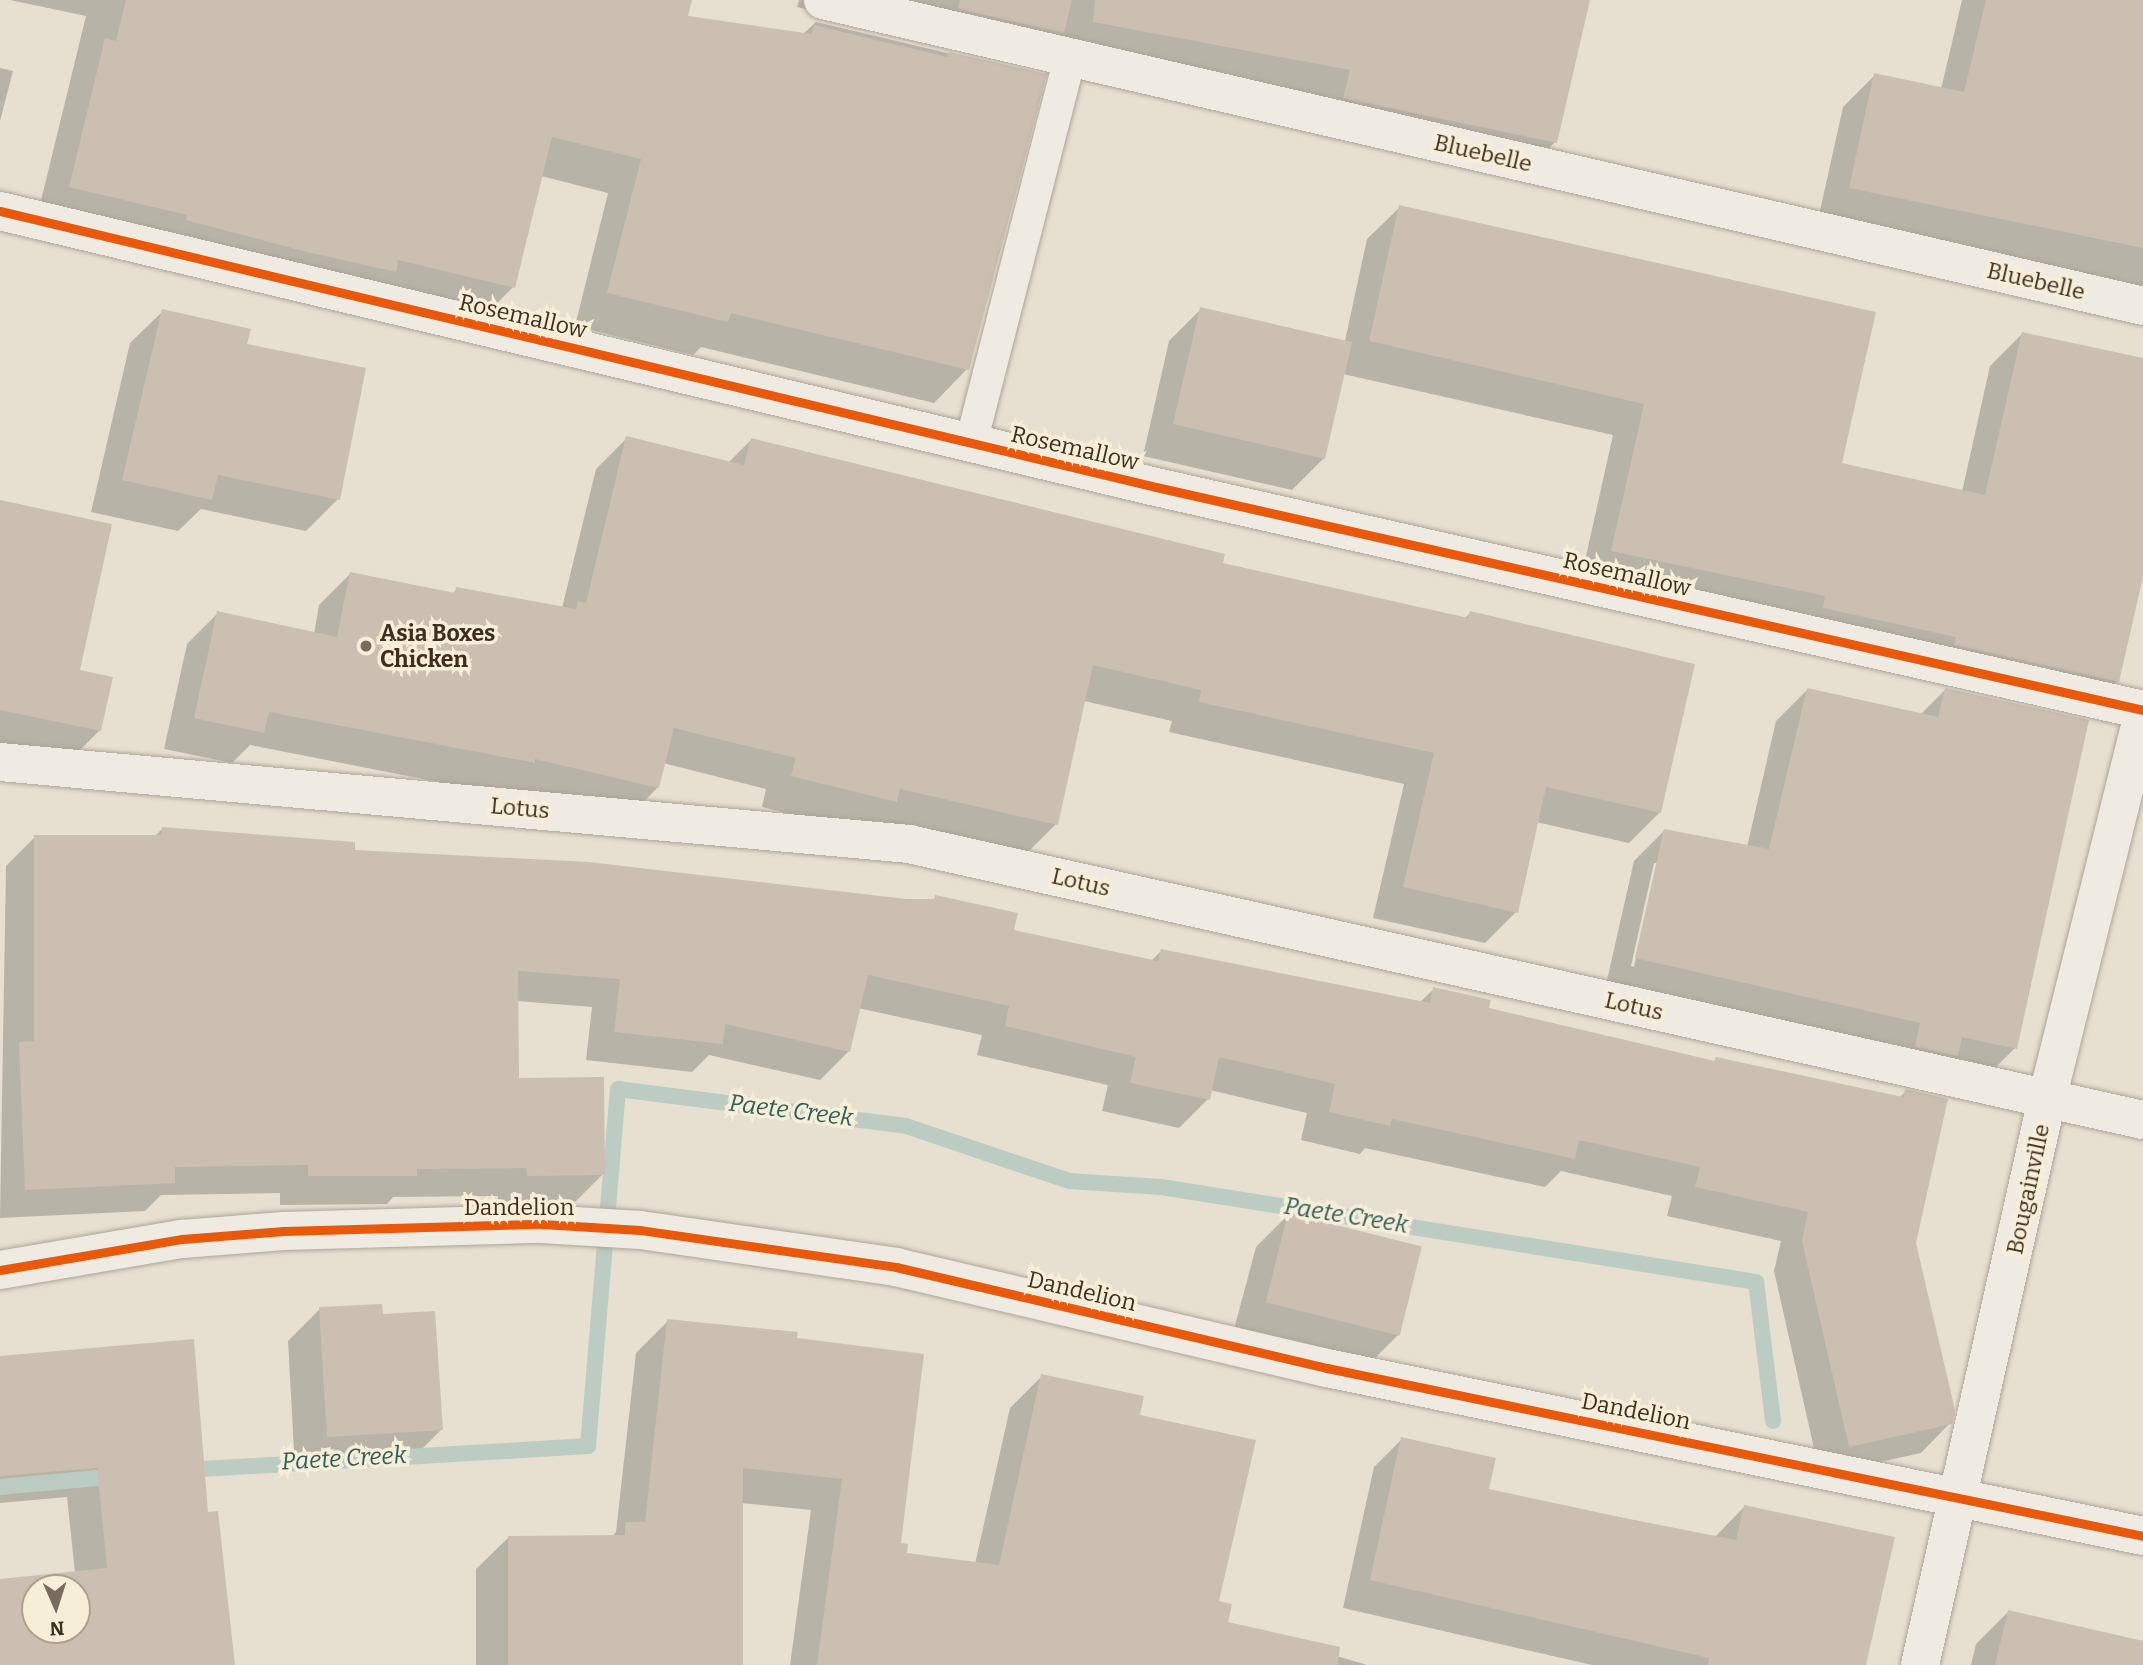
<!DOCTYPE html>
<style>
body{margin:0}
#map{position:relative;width:2143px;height:1665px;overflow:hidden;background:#e7e0d1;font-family:Bitter,serif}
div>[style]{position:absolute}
.shadow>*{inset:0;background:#0003}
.stream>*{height:16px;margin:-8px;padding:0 8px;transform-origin:8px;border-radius:8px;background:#bcccc2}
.building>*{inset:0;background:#cbbfb2;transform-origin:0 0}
.roads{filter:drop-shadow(0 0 2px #ada599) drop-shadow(0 0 2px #ada599)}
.lane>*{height:32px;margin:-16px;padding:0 16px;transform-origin:16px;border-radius:16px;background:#efebe3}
.street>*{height:38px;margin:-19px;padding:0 19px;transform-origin:19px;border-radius:19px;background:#efebe3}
.cycleway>*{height:9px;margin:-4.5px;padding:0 4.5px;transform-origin:4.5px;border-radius:4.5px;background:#e8590c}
.dots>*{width:19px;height:19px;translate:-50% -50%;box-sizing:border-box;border:4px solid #f7eed8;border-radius:50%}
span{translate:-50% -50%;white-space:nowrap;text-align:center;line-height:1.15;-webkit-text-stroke:7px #f7eed8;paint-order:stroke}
.street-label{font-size:23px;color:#3d2e20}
.poi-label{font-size:23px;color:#3d2e20;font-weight:700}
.left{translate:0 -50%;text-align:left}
.water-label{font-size:24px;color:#2f5d5a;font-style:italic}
.north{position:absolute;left:21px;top:1574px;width:70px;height:70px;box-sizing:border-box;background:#f7eed8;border:2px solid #ada18e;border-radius:50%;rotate:177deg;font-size:19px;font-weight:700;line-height:28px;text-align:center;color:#3d2e20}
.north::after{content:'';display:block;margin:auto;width:24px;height:32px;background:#786c5e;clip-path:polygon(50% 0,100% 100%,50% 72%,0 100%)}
</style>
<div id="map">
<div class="shadow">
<i style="clip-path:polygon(10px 0,691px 0,686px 17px,803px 34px,816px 22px,1044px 76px,967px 369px,934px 403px,701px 347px,693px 355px,575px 326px,608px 193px,541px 176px,513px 287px,480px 321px,36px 221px,86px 16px)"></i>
<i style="clip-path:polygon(799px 0,1579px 0,1555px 142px,1527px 171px,797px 7px)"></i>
<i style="clip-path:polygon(1962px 0,2143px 0,2143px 287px,1818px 220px,1843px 107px,1875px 75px,1941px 89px)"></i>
<i style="clip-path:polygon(0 68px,13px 71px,0 121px)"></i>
<i style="clip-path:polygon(1400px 207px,1840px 464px,1962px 492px,1990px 366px,2022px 334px,2143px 360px,2143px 569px,2118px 681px,2086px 713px,1580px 583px,1613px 435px,1343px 374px,1324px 458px,1292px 490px,1143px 456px,1169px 341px,1201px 309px,1345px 341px,1367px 239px)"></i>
<i style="clip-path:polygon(163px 311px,245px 346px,338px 499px,306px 531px,201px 509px,178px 531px,91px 512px,130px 343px)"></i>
<i style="clip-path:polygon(627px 438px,728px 463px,751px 440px,1221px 565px,1464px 619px,1470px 613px,1660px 812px,1629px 843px,1536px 822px,1516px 912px,1485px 943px,1373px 918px,1404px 784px,1169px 732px,1172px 721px,1084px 701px,1056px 824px,1025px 855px,876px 821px,864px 832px,762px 807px,766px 789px,663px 763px,657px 788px,627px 819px,250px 745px,232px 763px,164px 749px,187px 644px,218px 613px,314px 634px,319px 605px,350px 574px,452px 594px,457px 589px,562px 608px,596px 469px)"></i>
<i style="clip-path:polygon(0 502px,78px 671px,100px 730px,70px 760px,0 745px)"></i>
<i style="clip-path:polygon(evenodd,1807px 690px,1920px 715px,1945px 690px,2015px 1048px,1984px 1079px,1605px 989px,1634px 861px,1664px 831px,1747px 847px,1776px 721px,1807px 690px,1654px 863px,1658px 863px,1634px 967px,1631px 966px,1654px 863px)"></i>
<i style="clip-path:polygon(162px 829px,353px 852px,906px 901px,931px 901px,936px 897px,1012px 931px,1150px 962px,1161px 951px,1420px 1002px,1434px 989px,1487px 1009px,1713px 1062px,1716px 1059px,1899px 1098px,1906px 1091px,1914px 1243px,1950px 1423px,1921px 1453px,1820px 1475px,1774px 1271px,1781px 1241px,1667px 1216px,1672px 1196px,1561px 1171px,1545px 1187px,1365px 1148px,1360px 1154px,1301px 1140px,1307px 1113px,1210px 1090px,1208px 1099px,1179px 1128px,1102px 1111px,1108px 1085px,977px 1055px,982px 1035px,858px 1008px,849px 1051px,820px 1080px,709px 1055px,692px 1072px,586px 1060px,592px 1007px,517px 1001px,518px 1079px,603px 1174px,574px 1203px,498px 1204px,498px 1196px,393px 1197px,387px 1204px,280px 1205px,280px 1193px,161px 1195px,145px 1211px,0 1218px,6px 866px,35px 837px,154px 837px)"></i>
<i style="clip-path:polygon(1288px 1215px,1398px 1335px,1366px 1367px,1233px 1333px,1256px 1247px)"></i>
<i style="clip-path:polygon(320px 1309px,381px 1315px,441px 1430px,409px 1462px,295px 1469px,288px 1341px)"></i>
<i style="clip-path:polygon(668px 1321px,795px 1339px,905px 1555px,975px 1564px,1010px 1408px,1042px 1376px,1138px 1417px,1225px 1623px,1367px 1665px,790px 1665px,811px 1510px,741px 1503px,741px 1665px,476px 1665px,476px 1569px,509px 1537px,612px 1537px,616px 1532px,636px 1353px)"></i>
<i style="clip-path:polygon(evenodd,0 1358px,206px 1514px,233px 1665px,0 1665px,0 1581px,75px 1573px,67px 1497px,0 1503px,0 1358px,35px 1588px,77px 1588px,77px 1630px,35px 1630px,35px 1588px)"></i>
<i style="clip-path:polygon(1402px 1439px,1487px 1490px,1715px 1537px,1744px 1507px,1864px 1665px,1592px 1665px,1343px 1608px,1374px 1467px)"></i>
<i style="clip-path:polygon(2008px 1612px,2138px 1665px,1971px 1665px,1976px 1644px)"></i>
</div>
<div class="stream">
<i style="left:186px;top:1470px;width:403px;rotate:-3.4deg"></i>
<i style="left:588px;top:1446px;width:358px;rotate:-85.2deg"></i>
<i style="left:618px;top:1089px;width:290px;rotate:7.3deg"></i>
<i style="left:906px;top:1126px;width:172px;rotate:18.6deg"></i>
<i style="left:1069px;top:1181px;width:92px;rotate:3.7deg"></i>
<i style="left:1161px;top:1187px;width:603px;rotate:9.07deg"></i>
<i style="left:1756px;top:1282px;width:140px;rotate:83deg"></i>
<i style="left:0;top:1487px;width:119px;rotate:-5.3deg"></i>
</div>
<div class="building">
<i style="clip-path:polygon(126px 0,692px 0,688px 16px,812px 34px,814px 25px,947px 57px,949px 52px,1047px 74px,969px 370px,731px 313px,728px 322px,607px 293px,641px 159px,552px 137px,515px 288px,398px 260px,396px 272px,307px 252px,186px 220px,187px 215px,69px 187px,105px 38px,116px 41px)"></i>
<i style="clip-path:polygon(960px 0,1072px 0,1064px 33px,958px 9px)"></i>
<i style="clip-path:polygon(1095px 0,1590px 0,1557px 143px,1343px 98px,1350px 70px,1093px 22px)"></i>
<i style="clip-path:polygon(1986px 0,2143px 0,2143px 248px,1849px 188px,1874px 73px,1964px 92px)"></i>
<i style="clip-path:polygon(1399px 205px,1876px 312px,1842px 463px,1985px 495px,2022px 332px,2143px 358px,2143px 577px,2119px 682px,1954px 645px,1956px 637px,1823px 608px,1825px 596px,1611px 551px,1644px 404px,1369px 341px)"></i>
<i style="left:1200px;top:307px;width:156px;height:120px;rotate:13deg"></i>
<i style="clip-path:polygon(162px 309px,251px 329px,247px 344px,366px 368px,340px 500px,218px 475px,212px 500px,122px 480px)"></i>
<i style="clip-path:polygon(626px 436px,744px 465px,751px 438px,1225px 554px,1223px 563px,1468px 618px,1470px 611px,1695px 664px,1661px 813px,1546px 787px,1518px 913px,1403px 887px,1434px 753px,1199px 702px,1201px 690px,1093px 665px,1058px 825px,900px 789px,897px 802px,791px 776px,796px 758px,674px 728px,659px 788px,535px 759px,535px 763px,269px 712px,264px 733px,194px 718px,217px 611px,337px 637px,350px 572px,455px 593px,456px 587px,576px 609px,578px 601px,586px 603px)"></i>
<i style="clip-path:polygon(0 500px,112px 524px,80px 670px,113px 677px,101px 731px,0 710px)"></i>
<i style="clip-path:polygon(1807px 688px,1938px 717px,1945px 688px,2089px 720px,2017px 1049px,1962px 1037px,1958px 1056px,1915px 1047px,1920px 1023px,1635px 958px,1664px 829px,1769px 849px)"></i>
<i style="clip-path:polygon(162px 827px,355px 842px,355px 850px,589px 862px,906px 899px,935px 899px,935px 895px,1018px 913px,1014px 930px,1158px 961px,1161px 949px,1430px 1003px,1433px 987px,1491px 1000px,1489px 1008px,1715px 1061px,1716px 1057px,1903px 1097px,1905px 1089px,1948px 1099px,1916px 1243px,1955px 1410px,1952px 1424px,1849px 1447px,1802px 1241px,1808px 1212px,1695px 1187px,1700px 1167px,1579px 1140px,1575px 1159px,1392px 1119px,1390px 1126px,1329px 1112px,1335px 1084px,1219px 1057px,1210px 1100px,1130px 1083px,1136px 1057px,1005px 1026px,1009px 1006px,868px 975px,850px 1052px,725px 1024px,723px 1044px,614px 1032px,620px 979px,518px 971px,519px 1078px,604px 1077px,605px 1175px,527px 1176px,526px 1168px,417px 1169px,417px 1176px,308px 1176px,308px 1165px,175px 1167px,175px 1183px,25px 1190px,19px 1042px,34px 1041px,34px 835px,161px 835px)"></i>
<i style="left:1288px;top:1213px;width:138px;height:92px;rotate:14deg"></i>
<i style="clip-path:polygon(382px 1304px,383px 1314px,435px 1311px,443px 1430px,327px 1437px,319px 1307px)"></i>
<i style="clip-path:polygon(667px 1319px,798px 1332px,797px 1338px,924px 1354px,901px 1543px,908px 1544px,907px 1553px,999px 1565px,1041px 1374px,1144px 1396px,1140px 1415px,1256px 1440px,1219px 1601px,1232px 1604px,1228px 1622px,1340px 1647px,1338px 1665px,817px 1665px,842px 1479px,743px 1468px,743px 1665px,508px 1665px,508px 1536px,625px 1535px,625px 1522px,645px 1522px)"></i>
<i style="clip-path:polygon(evenodd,194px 1339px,208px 1512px,218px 1511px,235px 1665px,0 1665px,0 1579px,107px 1568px,97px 1468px,0 1476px,0 1356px,194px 1339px,35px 1588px,77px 1588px,77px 1630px,35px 1630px,35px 1588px)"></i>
<i style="clip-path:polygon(1401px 1437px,1496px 1458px,1489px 1489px,1624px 1518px,1736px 1540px,1744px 1505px,1895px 1537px,1866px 1665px,1708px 1665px,1709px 1658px,1370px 1580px)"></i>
<i style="clip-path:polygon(2008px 1610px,2143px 1641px,2143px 1665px,1995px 1665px)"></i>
</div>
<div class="roads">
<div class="lane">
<i style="left:971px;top:443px;width:398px;rotate:-75.6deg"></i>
</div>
<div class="street">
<i style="left:823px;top:0;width:1355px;rotate:13.05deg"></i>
<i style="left:0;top:211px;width:1188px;rotate:13.43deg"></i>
<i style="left:1156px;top:487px;width:1012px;rotate:12.73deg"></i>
<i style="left:0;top:762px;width:913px;rotate:5.15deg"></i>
<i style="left:909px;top:844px;width:1264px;rotate:12.61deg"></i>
<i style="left:0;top:1270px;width:185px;rotate:-9.7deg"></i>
<i style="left:182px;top:1239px;width:102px;rotate:-4.5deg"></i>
<i style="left:284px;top:1231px;width:258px;rotate:-1.6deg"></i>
<i style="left:542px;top:1224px;width:98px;rotate:3.5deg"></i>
<i style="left:640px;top:1230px;width:259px;rotate:8.2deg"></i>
<i style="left:896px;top:1267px;width:443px;rotate:13.2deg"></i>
<i style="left:1327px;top:1368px;width:833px;rotate:11.63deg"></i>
<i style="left:1920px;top:1665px;width:580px;rotate:-77.35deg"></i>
<i style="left:2047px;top:1099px;width:396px;rotate:-76deg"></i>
</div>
</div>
<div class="cycleway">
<i style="left:0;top:211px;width:1188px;rotate:13.43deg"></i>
<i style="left:1156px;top:487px;width:1012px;rotate:12.73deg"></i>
<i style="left:0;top:1270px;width:185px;rotate:-9.7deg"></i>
<i style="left:182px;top:1239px;width:102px;rotate:-4.5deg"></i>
<i style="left:284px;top:1231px;width:258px;rotate:-1.6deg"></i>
<i style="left:542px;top:1224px;width:98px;rotate:3.5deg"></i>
<i style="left:640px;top:1230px;width:259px;rotate:8.2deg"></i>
<i style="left:896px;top:1267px;width:443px;rotate:13.2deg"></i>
<i style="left:1327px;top:1368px;width:833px;rotate:11.63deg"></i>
</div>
<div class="dots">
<i style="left:366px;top:646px;background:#786c5e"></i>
</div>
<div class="street-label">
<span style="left:1483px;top:153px;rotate:13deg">Bluebelle</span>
<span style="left:2036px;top:281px;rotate:13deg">Bluebelle</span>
<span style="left:523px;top:316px;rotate:13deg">Rosemallow</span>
<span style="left:1075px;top:448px;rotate:13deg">Rosemallow</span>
<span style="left:1627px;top:574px;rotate:13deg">Rosemallow</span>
<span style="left:520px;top:808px;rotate:5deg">Lotus</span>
<span style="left:1081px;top:882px;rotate:13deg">Lotus</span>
<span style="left:1634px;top:1006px;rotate:13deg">Lotus</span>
<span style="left:2028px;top:1189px;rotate:-78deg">Bougainville</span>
<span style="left:519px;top:1207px">Dandelion</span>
<span style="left:1082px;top:1291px;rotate:13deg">Dandelion</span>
<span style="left:1636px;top:1411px;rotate:11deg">Dandelion</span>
</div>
<div class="poi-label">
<span class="left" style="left:380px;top:646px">Asia Boxes<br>Chicken</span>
</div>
<div class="water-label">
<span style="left:791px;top:1111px;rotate:7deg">Paete Creek</span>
<span style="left:1346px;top:1216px;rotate:9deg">Paete Creek</span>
<span style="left:344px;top:1459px;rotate:-3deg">Paete Creek</span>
</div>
<div class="north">N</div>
</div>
